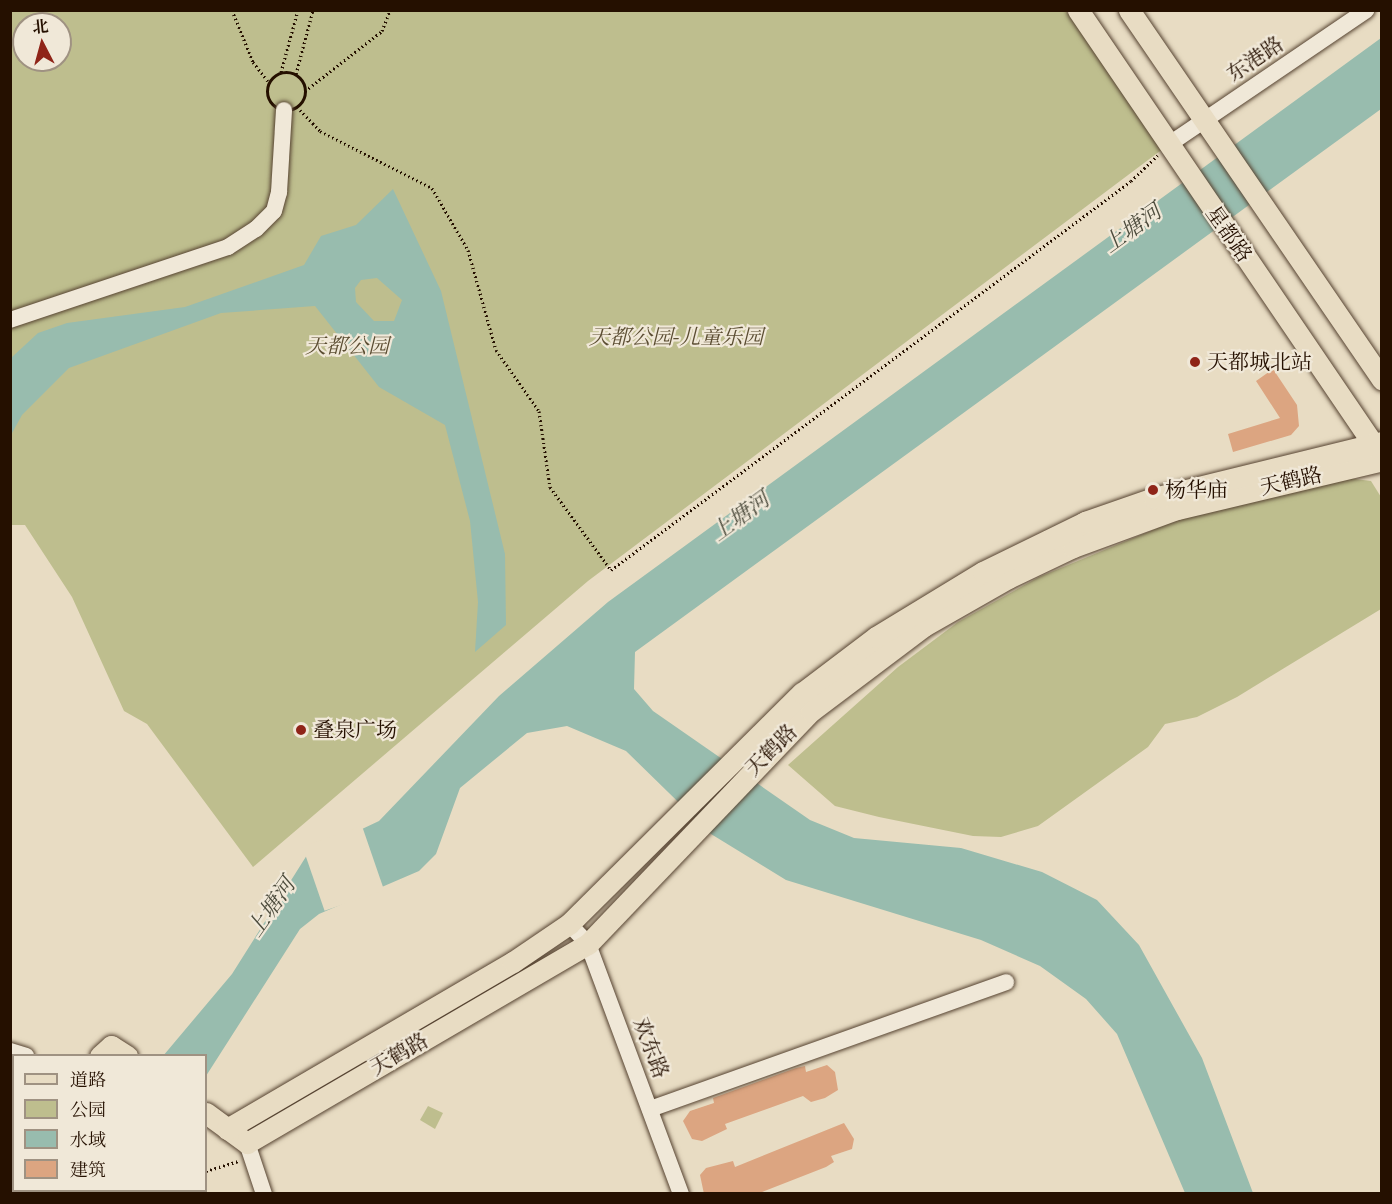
<!DOCTYPE html>
<meta charset="utf-8">
<style>
body{margin:0}
#map{position:relative;width:1392px;height:1204px;overflow:hidden;background:#e8dcc3;font-family:"Gentium Book Plus","Noto Serif SC",serif}
div>[style]{position:absolute}
.green>*{inset:0;background:#bebe8e}
.water>*{inset:0;background:#98bcae}
.pier>*{inset:0;background:#e8dcc3;transform-origin:0 0}
.building>*{inset:0;background:#dca581}
.path>*{height:3px;margin-top:-1.5px;transform-origin:0;background:repeating-linear-gradient(90deg,#251000 0 1.5px,transparent 0 4.5px)}
.path>.ring{margin:-1.5px;padding:0;box-sizing:content-box;background:none;border:3px solid #251000;border-radius:50%}
.roads{filter:drop-shadow(0 0 2px #564331) drop-shadow(0 0 2px #564331)}
.minor>*{height:16px;margin:-8px;padding:0 8px;transform-origin:8px;border-radius:8px;background:#f0e8d8}
.major>*{height:21px;margin:-10.5px;padding:0 10.5px;transform-origin:10.5px;border-radius:10.5px;background:#e8dcc3}
.dots>*{width:16px;height:16px;translate:-50% -50%;box-sizing:border-box;border:3px solid #f0e8d8;border-radius:50%}
span{translate:-50% -50%;white-space:nowrap;text-align:center;line-height:1.15;-webkit-text-stroke:4.5px #f0e8d8;paint-order:stroke}
.street-label{font-size:21px;color:#251000}
.park-label{font-size:21px;color:#5b4d32;font-style:italic}
.poi-label{font-size:21px;color:#251000}
.left{translate:0 -50%;text-align:left}
.water-label{font-size:22px;color:#4d4c3d;font-style:italic}
.frame{position:absolute;inset:0;border:12px solid #251000;pointer-events:none}
.legend{position:absolute;left:12px;top:1054px;width:195px;height:138px;box-sizing:border-box;background:#f0e8d8;border:2px solid #9f9282;margin:0;padding:8px 10px;list-style:none;font-size:18px;color:#251000}
.legend li{display:flex;align-items:center;gap:12px;height:30px}
.legend b{width:30px;border:2px solid #9f9282}
.north{position:absolute;left:12px;top:12px;width:60px;height:60px;box-sizing:border-box;background:#f0e8d8;border:2px solid #9f9282;border-radius:50%;rotate:354deg;font-size:16px;font-weight:700;line-height:24px;text-align:center;color:#251000}
.north::after{content:'';display:block;margin:auto;width:21px;height:27px;background:#8f2418;clip-path:polygon(50% 0,100% 100%,50% 72%,0 100%)}
</style>
<div id="map">
<div class="green">
<i style="clip-path:polygon(evenodd,10px 11px,1066px 11px,1168px 145px,588px 581px,253px 867px,147px 724px,124px 711px,72px 597px,25px 525px,11px 525px,10px 11px,24px 24px,60px 24px,60px 60px,24px 60px,24px 24px)"></i>
<i style="clip-path:polygon(1347px 478px,1371px 481px,1381px 497px,1381px 609px,1237px 697px,1197px 717px,1165px 724px,1148px 747px,1038px 826px,1001px 837px,973px 836px,879px 817px,835px 806px,788px 765px,898px 667px,958px 622px,1039px 577px,1189px 515px)"></i>
<i style="clip-path:polygon(428px 1106px,443px 1113px,435px 1129px,420px 1120px)"></i>
</div>
<div class="water">
<i style="clip-path:polygon(1381px 38px,1381px 109px,635px 652px,634px 689px,653px 711px,810px 820px,854px 838px,961px 848px,1042px 872px,1097px 900px,1139px 945px,1202px 1058px,1253px 1193px,1185px 1193px,1117px 1034px,1086px 999px,1040px 966px,981px 940px,786px 880px,711px 834px,626px 751px,567px 726px,527px 733px,460px 788px,436px 854px,419px 871px,319px 914px,300px 929px,206px 1076px,206px 1056px,163px 1056px,232px 974px,307px 855px,379px 821px,499px 696px,608px 602px)"></i>
<i style="clip-path:polygon(evenodd,393px 189px,441px 291px,505px 554px,506px 625px,475px 652px,478px 602px,470px 521px,445px 425px,379px 387px,315px 306px,221px 313px,69px 368px,22px 415px,11px 435px,11px 358px,38px 333px,67px 323px,185px 307px,304px 265px,321px 236px,356px 225px,393px 189px,377px 278px,402px 300px,394px 321px,374px 321px,356px 302px,355px 288px,361px 280px,377px 278px)"></i>
</div>
<div class="pier">
<i style="left:362px;top:826px;width:68px;height:63px;rotate:71deg"></i>
</div>
<div class="building">
<i style="clip-path:polygon(1273px 369px,1297px 405px,1299px 426px,1291px 435px,1233px 452px,1228px 434px,1280px 418px,1256px 381px)"></i>
<i style="clip-path:polygon(827px 1065px,835px 1072px,838px 1090px,825px 1098px,811px 1102px,803px 1096px,725px 1124px,727px 1129px,702px 1141px,692px 1139px,683px 1121px,690px 1111px,714px 1103px,713px 1098px,796px 1068px,805px 1066px,806px 1072px)"></i>
<i style="clip-path:polygon(844px 1123px,854px 1139px,852px 1149px,831px 1156px,834px 1162px,826px 1167px,757px 1194px,704px 1194px,700px 1175px,706px 1168px,733px 1161px,735px 1167px)"></i>
</div>
<div class="path">
<i style="left:232px;top:10px;width:56px;rotate:68deg"></i>
<i style="left:253px;top:62px;width:24px;rotate:52deg"></i>
<i class="ring" style="left:267px;top:72px;width:35px;height:35px"></i>
<i style="left:281px;top:72px;width:64px;rotate:-74.7deg"></i>
<i style="left:296px;top:74px;width:66px;rotate:-75.1deg"></i>
<i style="left:305px;top:91px;width:98px;rotate:-37.9deg"></i>
<i style="left:382px;top:31px;width:22px;rotate:-69deg"></i>
<i style="left:300px;top:110px;width:29px;rotate:46deg"></i>
<i style="left:320px;top:131px;width:126px;rotate:27deg"></i>
<i style="left:432px;top:188px;width:72px;rotate:59.9deg"></i>
<i style="left:468px;top:250px;width:104px;rotate:74.4deg"></i>
<i style="left:496px;top:350px;width:75px;rotate:54.8deg"></i>
<i style="left:539px;top:411px;width:77px;rotate:81.8deg"></i>
<i style="left:550px;top:487px;width:103px;rotate:53.7deg"></i>
<i style="left:611px;top:570px;width:649px;rotate:-36.8deg"></i>
<i style="left:1131px;top:181px;width:37px;rotate:-44deg"></i>
<i style="left:206px;top:1171px;width:34px;rotate:-17deg"></i>
<i style="left:186px;top:1194px;width:4px;rotate:-63deg"></i>
</div>
<div class="roads">
<div class="minor">
<i style="left:1168px;top:145px;width:240px;rotate:-34.2deg"></i>
<i style="left:10px;top:320px;width:230px;rotate:-18.5deg"></i>
<i style="left:228px;top:247px;width:33px;rotate:-33deg"></i>
<i style="left:256px;top:229px;width:25px;rotate:-45deg"></i>
<i style="left:274px;top:211px;width:20px;rotate:-75deg"></i>
<i style="left:279px;top:192px;width:82px;rotate:-86.5deg"></i>
<i style="left:569px;top:924px;width:28px;rotate:46deg"></i>
<i style="left:588px;top:944px;width:267px;rotate:69.6deg"></i>
<i style="left:10px;top:1051px;width:17px;rotate:17deg"></i>
<i style="left:650px;top:1109px;width:378px;rotate:-19.6deg"></i>
<i style="left:247px;top:1143px;width:54px;rotate:71.6deg"></i>
</div>
<div class="major">
<i style="left:1078px;top:10px;width:537px;rotate:55.78deg"></i>
<i style="left:1129px;top:10px;width:448px;rotate:55.6deg"></i>
<i style="left:100px;top:1056px;width:15px;rotate:-42deg"></i>
<i style="left:111px;top:1046px;width:19px;rotate:32deg"></i>
<i style="left:206px;top:1113px;width:51px;rotate:36.2deg"></i>
<i style="left:247px;top:1143px;width:395px;rotate:-30.3deg"></i>
<i style="left:588px;top:944px;width:323px;rotate:-46.3deg"></i>
<i style="left:811px;top:711px;width:141px;rotate:-37deg"></i>
<i style="left:924px;top:626px;width:97px;rotate:-29.7deg"></i>
<i style="left:1008px;top:578px;width:72px;rotate:-25.5deg"></i>
<i style="left:1073px;top:547px;width:111px;rotate:-20.1deg"></i>
<i style="left:1177px;top:509px;width:211px;rotate:-13.4deg"></i>
<i style="left:227px;top:1129px;width:331px;rotate:-30.3deg"></i>
<i style="left:513px;top:962px;width:68px;rotate:-34.2deg"></i>
<i style="left:569px;top:924px;width:328px;rotate:-44.8deg"></i>
<i style="left:802px;top:693px;width:93px;rotate:-37.1deg"></i>
<i style="left:876px;top:637px;width:125px;rotate:-31.3deg"></i>
<i style="left:983px;top:572px;width:114px;rotate:-26.1deg"></i>
<i style="left:1085px;top:522px;width:73px;rotate:-19.2deg"></i>
<i style="left:1154px;top:498px;width:235px;rotate:-13.8deg"></i>
<i style="left:36px;top:1194px;width:4px;rotate:-76deg"></i>
</div>
</div>
<div class="dots">
<i style="left:1195px;top:362px;background:#8f2418"></i>
<i style="left:1153px;top:490px;background:#8f2418"></i>
<i style="left:301px;top:730px;background:#8f2418"></i>
</div>
<div class="street-label">
<span style="left:1255px;top:59px;rotate:-34deg">东港路</span>
<span style="left:1229px;top:234px;rotate:55deg">星都路</span>
<span style="left:1291px;top:481px;rotate:-13deg">天鹤路</span>
<span style="left:771px;top:750px;rotate:-45deg">天鹤路</span>
<span style="left:651px;top:1048px;rotate:69deg">欢东路</span>
<span style="left:399px;top:1054px;rotate:-30deg">天鹤路</span>
</div>
<div class="park-label">
<span style="left:676px;top:337px">天都公园-儿童乐园</span>
<span style="left:347px;top:346px">天都公园</span>
</div>
<div class="poi-label">
<span class="left" style="left:1207px;top:362px">天都城北站</span>
<span class="left" style="left:1165px;top:490px">杨华庙</span>
<span class="left" style="left:313px;top:730px">叠泉广场</span>
</div>
<div class="water-label">
<span style="left:1132px;top:228px;rotate:-36deg">上塘河</span>
<span style="left:740px;top:516px;rotate:-36deg">上塘河</span>
<span style="left:271px;top:907px;rotate:-55deg">上塘河</span>
</div>
<div class="frame"></div>
<ul class="legend">
<li><b style="height:8px;background:#e8dcc3"></b>道路</li>
<li><b style="height:16px;background:#bebe8e"></b>公园</li>
<li><b style="height:16px;background:#98bcae"></b>水域</li>
<li><b style="height:16px;background:#dca581"></b>建筑</li>
</ul>
<div class="north">北</div>
</div>
